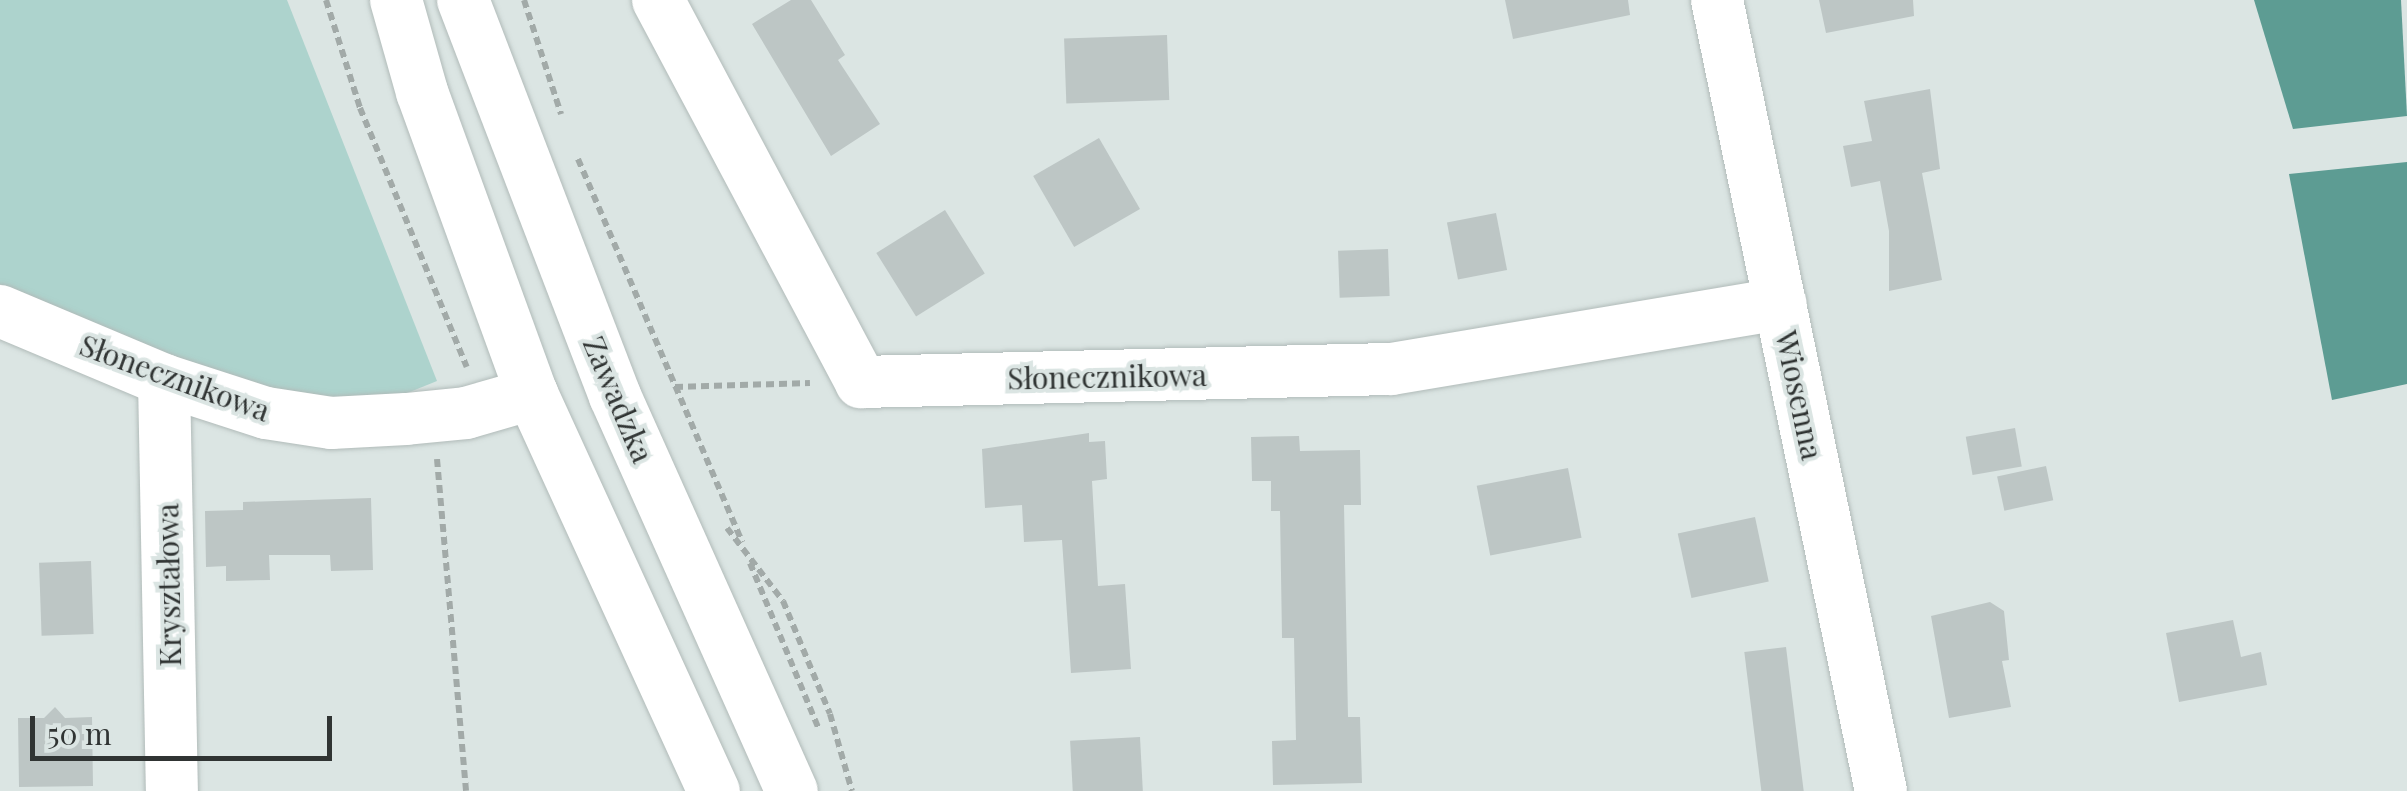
<!DOCTYPE html>
<meta charset="utf-8">
<style>
body{margin:0}
#map{position:relative;width:2407px;height:791px;overflow:hidden;background:#dbe5e3;font-family:"Playfair Display",serif}
div>[style]{position:absolute}
.green>*{inset:0;background:#add3cd}
.water>*{inset:0;background:#5d9c93}
.building>*{inset:0;background:#bdc6c5;transform-origin:0 0}
.path>*{height:6px;margin-top:-3px;transform-origin:0;background:repeating-linear-gradient(90deg,#a2aaa8 0 8px,transparent 0 13px)}
.roads{filter:drop-shadow(0 0 2px #b1bbb9) drop-shadow(0 0 2px #b1bbb9)}
.minor>*{height:52px;margin:-26px;padding:0 26px;transform-origin:26px;border-radius:26px;background:#fff}
span{translate:-50% -50%;white-space:nowrap;text-align:center;line-height:1.15;-webkit-text-stroke:8px #dbe5e3;paint-order:stroke}
.street-label{font-size:30px;color:#303433}
.scale{position:absolute;left:30px;top:716px;width:302px;height:45px;box-sizing:border-box;border:5px solid #303433;border-top:0;padding-left:12px;font-size:30px;line-height:35px;white-space:nowrap;color:#303433;-webkit-text-stroke:8px #dbe5e3;paint-order:stroke}
</style>
<div id="map">
<div class="green">
<i style="clip-path:polygon(0 0,287px 0,437px 381px,395px 398px,255px 399px,0 284px)"></i>
</div>
<div class="water">
<i style="clip-path:polygon(2254px 0,2401px 0,2407px 116px,2293px 129px)"></i>
<i style="clip-path:polygon(2407px 162px,2407px 384px,2332px 400px,2289px 174px)"></i>
</div>
<div class="building">
<i style="clip-path:polygon(791px 0,811px 0,845px 55px,838px 60px,880px 124px,831px 156px,752px 24px)"></i>
<i style="clip-path:polygon(1505px 0,1628px 0,1630px 15px,1513px 39px)"></i>
<i style="clip-path:polygon(1819px 0,1913px 0,1914px 16px,1826px 33px)"></i>
<i style="left:1167px;top:35px;width:65px;height:103px;rotate:88deg"></i>
<i style="clip-path:polygon(1930px 89px,1940px 169px,1922px 173px,1942px 280px,1889px 291px,1889px 231px,1880px 181px,1851px 187px,1843px 146px,1872px 141px,1864px 101px)"></i>
<i style="left:1099px;top:138px;width:82px;height:76px;rotate:60deg"></i>
<i style="left:945px;top:210px;width:75px;height:81px;rotate:58deg"></i>
<i style="left:1496px;top:213px;width:58px;height:50px;rotate:79deg"></i>
<i style="left:1388px;top:249px;width:47px;height:50px;rotate:88deg"></i>
<i style="left:2015px;top:428px;width:39px;height:50px;rotate:80deg"></i>
<i style="clip-path:polygon(1089px 433px,1089px 442px,1105px 441px,1107px 479px,1092px 481px,1098px 586px,1125px 584px,1131px 669px,1071px 673px,1062px 540px,1024px 542px,1022px 505px,985px 508px,982px 449px)"></i>
<i style="clip-path:polygon(1299px 436px,1300px 451px,1360px 450px,1361px 505px,1344px 505px,1348px 717px,1360px 717px,1362px 783px,1273px 785px,1272px 741px,1296px 740px,1294px 638px,1282px 638px,1280px 511px,1271px 511px,1271px 481px,1252px 481px,1251px 437px)"></i>
<i style="left:2046px;top:466px;width:35px;height:50px;rotate:78deg"></i>
<i style="left:1568px;top:468px;width:71px;height:93px;rotate:79deg"></i>
<i style="clip-path:polygon(371px 498px,373px 570px,331px 571px,330px 555px,269px 555px,270px 580px,226px 581px,226px 566px,206px 567px,205px 511px,243px 510px,243px 502px)"></i>
<i style="left:1755px;top:517px;width:66px;height:79px;rotate:78deg"></i>
<i style="left:91px;top:561px;width:73px;height:52px;rotate:88deg"></i>
<i style="clip-path:polygon(1990px 602px,2004px 611px,2009px 660px,2002px 661px,2011px 707px,1949px 718px,1931px 616px)"></i>
<i style="clip-path:polygon(2233px 620px,2241px 657px,2261px 652px,2267px 685px,2179px 702px,2166px 633px)"></i>
<i style="left:1786px;top:647px;width:145px;height:42px;rotate:83deg"></i>
<i style="clip-path:polygon(55px 707px,65px 718px,92px 717px,93px 786px,19px 787px,18px 718px,44px 718px)"></i>
<i style="left:1140px;top:737px;width:54px;height:70px;rotate:87deg"></i>
</div>
<div class="path">
<i style="left:326px;top:0;width:113px;rotate:72.5deg"></i>
<i style="left:360px;top:108px;width:280px;rotate:67.6deg"></i>
<i style="left:524px;top:0;width:120px;rotate:72deg"></i>
<i style="left:578px;top:159px;width:417px;rotate:66.8deg"></i>
<i style="left:675px;top:387px;width:135px;rotate:-1.7deg"></i>
<i style="left:437px;top:459px;width:333px;rotate:85deg"></i>
<i style="left:727px;top:528px;width:92px;rotate:52.5deg"></i>
<i style="left:783px;top:601px;width:122px;rotate:67.4deg"></i>
<i style="left:830px;top:714px;width:80px;rotate:74.1deg"></i>
<i style="left:750px;top:563px;width:178px;rotate:67.5deg"></i>
</div>
<div class="roads">
<div class="minor">
<i style="left:396px;top:0;width:96px;rotate:74.2deg"></i>
<i style="left:422px;top:92px;width:321px;rotate:70deg"></i>
<i style="left:532px;top:394px;width:437px;rotate:65.4deg"></i>
<i style="left:463px;top:0;width:424px;rotate:69deg"></i>
<i style="left:615px;top:396px;width:433px;rotate:65.9deg"></i>
<i style="left:658px;top:0;width:433px;rotate:62deg"></i>
<i style="left:861px;top:382px;width:530px;rotate:-1.41deg"></i>
<i style="left:1391px;top:369px;width:395px;rotate:-9.5deg"></i>
<i style="left:1717px;top:0;width:808px;rotate:78.29deg"></i>
<i style="left:0;top:311px;width:178px;rotate:22.8deg"></i>
<i style="left:164px;top:380px;width:107px;rotate:17.9deg"></i>
<i style="left:266px;top:413px;width:66px;rotate:8.7deg"></i>
<i style="left:331px;top:423px;width:75px;rotate:-3.1deg"></i>
<i style="left:406px;top:419px;width:60px;rotate:-5.7deg"></i>
<i style="left:466px;top:413px;width:69px;rotate:-16.1deg"></i>
<i style="left:164px;top:380px;width:411px;rotate:88.9deg"></i>
</div>
</div>
<div class="street-label">
<span style="left:1107px;top:376px;rotate:-1deg">Słonecznikowa</span>
<span style="left:175px;top:377px;rotate:20deg">Słonecznikowa</span>
<span style="left:1800px;top:395px;rotate:78deg">Wiosenna</span>
<span style="left:619px;top:399px;rotate:67deg">Zawadzka</span>
<span style="left:168px;top:585px;rotate:-91deg">Kryształowa</span>
</div>
<div class="scale">50 m</div>
</div>
